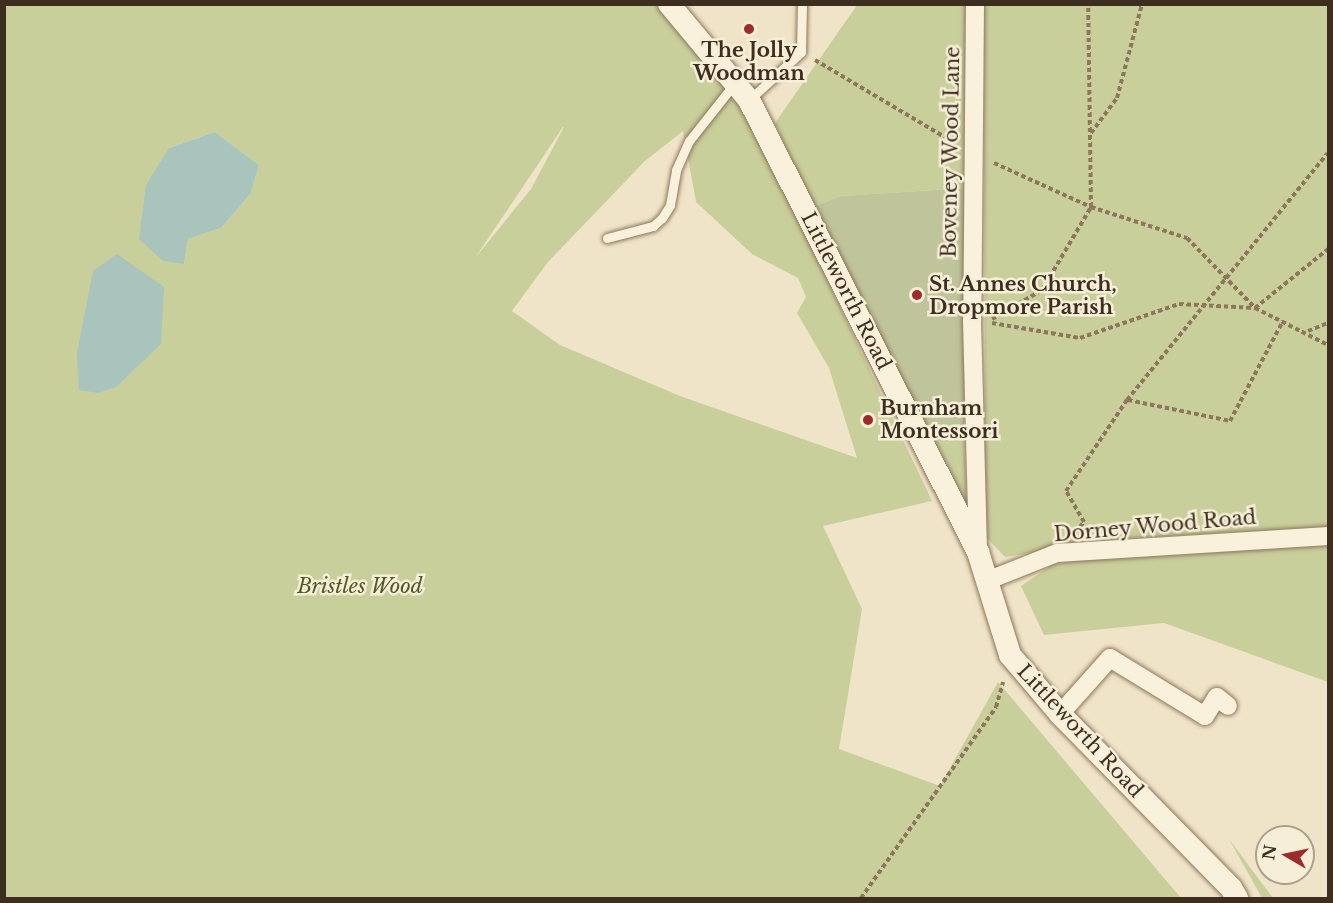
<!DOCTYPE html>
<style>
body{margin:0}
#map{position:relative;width:1333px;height:903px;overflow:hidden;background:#f0e4c8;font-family:"Libre Baskerville",serif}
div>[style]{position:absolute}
.green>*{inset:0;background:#c9cf9b}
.cemetery>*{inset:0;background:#bfc49a}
.water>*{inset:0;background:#a9c4bc}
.path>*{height:4px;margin-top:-2px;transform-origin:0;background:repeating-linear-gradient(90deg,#8d765c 0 4.5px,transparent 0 7.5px)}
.roads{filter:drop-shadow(0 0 2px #8d765c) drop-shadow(0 0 2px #8d765c)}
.service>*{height:9px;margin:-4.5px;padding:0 4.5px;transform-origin:4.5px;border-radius:4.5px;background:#faf1dc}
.minor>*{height:18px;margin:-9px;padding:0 9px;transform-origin:9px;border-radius:9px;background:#faf1dc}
.tertiary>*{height:22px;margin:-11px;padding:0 11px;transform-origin:11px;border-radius:11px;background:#faf1dc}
.dots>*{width:16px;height:16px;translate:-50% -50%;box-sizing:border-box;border:3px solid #f7eed8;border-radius:50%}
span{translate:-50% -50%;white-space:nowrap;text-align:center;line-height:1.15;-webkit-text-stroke:5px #f7eed8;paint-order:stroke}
.poi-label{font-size:20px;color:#3d2e20;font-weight:700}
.left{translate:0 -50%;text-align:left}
.street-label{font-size:20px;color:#3d2e20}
.park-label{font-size:20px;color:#4d5a26;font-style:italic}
.frame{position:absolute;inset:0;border:6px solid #3d2e20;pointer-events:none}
.north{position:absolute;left:1255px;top:825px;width:60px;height:60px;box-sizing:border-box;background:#f7eed8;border:2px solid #ada18e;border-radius:50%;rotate:279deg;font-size:16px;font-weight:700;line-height:24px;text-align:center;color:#3d2e20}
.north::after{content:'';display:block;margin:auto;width:21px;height:27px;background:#9e2a2b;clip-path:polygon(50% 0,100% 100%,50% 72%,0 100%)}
</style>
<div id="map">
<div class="green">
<i style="clip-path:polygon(evenodd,4px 5px,659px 5px,726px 67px,932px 501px,823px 526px,862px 609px,839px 749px,940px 786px,998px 682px,1181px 898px,5px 898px,4px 5px,564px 127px,531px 189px,475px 258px,563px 127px,564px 127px,4px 5px,683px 131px,696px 202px,752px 254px,798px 278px,806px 297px,797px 313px,829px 368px,857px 458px,680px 396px,560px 345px,512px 311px,548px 262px,645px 161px,683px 131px,4px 5px,215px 132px,259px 165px,251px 193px,221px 228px,188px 239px,184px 264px,169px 148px,215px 132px)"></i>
<i style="clip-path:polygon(857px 5px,968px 5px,967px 188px,841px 196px,812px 207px,775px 123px)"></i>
<i style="clip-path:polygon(984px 5px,1328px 5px,1328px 527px,1114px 539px,1005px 557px,985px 536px)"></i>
<i style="clip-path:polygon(923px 423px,964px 426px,967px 520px)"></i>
<i style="clip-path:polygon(1328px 545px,1328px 682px,1164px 623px,1044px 635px,1021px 586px,1052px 565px,1077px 559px)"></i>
<i style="clip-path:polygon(1229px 839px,1273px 898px,1262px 898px)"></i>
</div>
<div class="cemetery">
<i style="clip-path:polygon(967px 188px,964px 426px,923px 423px,812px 207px,841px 196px)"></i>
</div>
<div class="water">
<i style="clip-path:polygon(215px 132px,259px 165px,251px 193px,221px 228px,188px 239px,184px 264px,163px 261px,139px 239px,146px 185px,169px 148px)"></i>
<i style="clip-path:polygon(117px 254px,164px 287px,161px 344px,116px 387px,98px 393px,79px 390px,77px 353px,93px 271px)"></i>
</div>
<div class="path">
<i style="left:815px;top:60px;width:163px;rotate:30.7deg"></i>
<i style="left:1091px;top:133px;width:44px;rotate:-53.4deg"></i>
<i style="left:1117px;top:98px;width:97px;rotate:-75.1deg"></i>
<i style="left:994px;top:163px;width:107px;rotate:24.4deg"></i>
<i style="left:1091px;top:207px;width:101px;rotate:17.9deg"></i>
<i style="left:1187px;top:238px;width:98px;rotate:45.8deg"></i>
<i style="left:1255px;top:308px;width:94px;rotate:-38.9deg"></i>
<i style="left:992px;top:319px;width:58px;rotate:-30.1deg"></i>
<i style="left:1042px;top:290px;width:96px;rotate:-59.4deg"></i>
<i style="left:1091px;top:207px;width:203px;rotate:-90.8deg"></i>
<i style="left:992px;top:323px;width:89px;rotate:9.7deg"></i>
<i style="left:1080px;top:338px;width:105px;rotate:-19deg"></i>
<i style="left:1179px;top:304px;width:76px;rotate:3deg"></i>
<i style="left:1255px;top:308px;width:82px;rotate:26.9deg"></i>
<i style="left:1308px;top:331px;width:22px;rotate:-22deg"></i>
<i style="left:1128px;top:400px;width:104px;rotate:11.6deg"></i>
<i style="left:1230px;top:421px;width:113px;rotate:-62.1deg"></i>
<i style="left:1075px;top:533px;width:14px;rotate:-51deg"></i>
<i style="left:1084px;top:522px;width:36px;rotate:-120deg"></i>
<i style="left:1066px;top:491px;width:110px;rotate:-56.2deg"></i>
<i style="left:1127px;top:400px;width:318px;rotate:-50.9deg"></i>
<i style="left:861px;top:898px;width:234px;rotate:-54.7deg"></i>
<i style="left:996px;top:707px;width:26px;rotate:-74deg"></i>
</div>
<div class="roads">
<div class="service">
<i style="left:749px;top:100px;width:71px;rotate:-42.7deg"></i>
<i style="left:801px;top:52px;width:48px;rotate:-88.8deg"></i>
<i style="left:607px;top:238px;width:48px;rotate:-14.6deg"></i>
<i style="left:653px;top:226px;width:12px;rotate:-42deg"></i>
<i style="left:662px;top:218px;width:15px;rotate:-58deg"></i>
<i style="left:670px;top:205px;width:36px;rotate:-80deg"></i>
<i style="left:676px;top:170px;width:32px;rotate:-66deg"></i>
<i style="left:689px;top:141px;width:73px;rotate:-51.7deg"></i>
</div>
<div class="minor">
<i style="left:975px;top:4px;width:317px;rotate:90.5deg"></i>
<i style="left:972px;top:321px;width:229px;rotate:88.5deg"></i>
<i style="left:989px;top:580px;width:73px;rotate:-21.7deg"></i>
<i style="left:1057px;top:553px;width:272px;rotate:-3.6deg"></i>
<i style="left:1060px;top:714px;width:75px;rotate:-48.2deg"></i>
<i style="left:1110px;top:658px;width:111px;rotate:31.4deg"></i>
<i style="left:1205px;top:716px;width:22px;rotate:-58deg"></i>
<i style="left:1217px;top:697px;width:14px;rotate:39deg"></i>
</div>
<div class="tertiary">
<i style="left:669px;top:4px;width:125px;rotate:50.2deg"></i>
<i style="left:749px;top:100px;width:507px;rotate:63.13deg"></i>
<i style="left:978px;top:552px;width:108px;rotate:72.7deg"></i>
<i style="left:1010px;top:655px;width:77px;rotate:49.7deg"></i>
<i style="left:1060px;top:714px;width:244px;rotate:45.5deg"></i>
<i style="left:1231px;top:888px;width:12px;rotate:59deg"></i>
</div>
</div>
<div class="dots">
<i style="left:749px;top:29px;background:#9e2a2b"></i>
<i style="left:917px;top:295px;background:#9e2a2b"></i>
<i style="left:868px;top:420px;background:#9e2a2b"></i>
</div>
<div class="poi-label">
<span style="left:749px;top:62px">The Jolly<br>Woodman</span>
<span class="left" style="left:929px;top:296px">St. Annes Church,<br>Dropmore Parish</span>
<span class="left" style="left:880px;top:420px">Burnham<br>Montessori</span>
</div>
<div class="street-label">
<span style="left:951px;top:152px;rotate:-89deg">Boveney Wood Lane</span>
<span style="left:846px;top:291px;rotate:63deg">Littleworth Road</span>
<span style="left:1155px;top:526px;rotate:-5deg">Dorney Wood Road</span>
<span style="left:1080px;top:731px;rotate:47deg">Littleworth Road</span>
</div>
<div class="park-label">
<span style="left:360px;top:586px">Bristles Wood</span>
</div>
<div class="frame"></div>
<div class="north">N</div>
</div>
